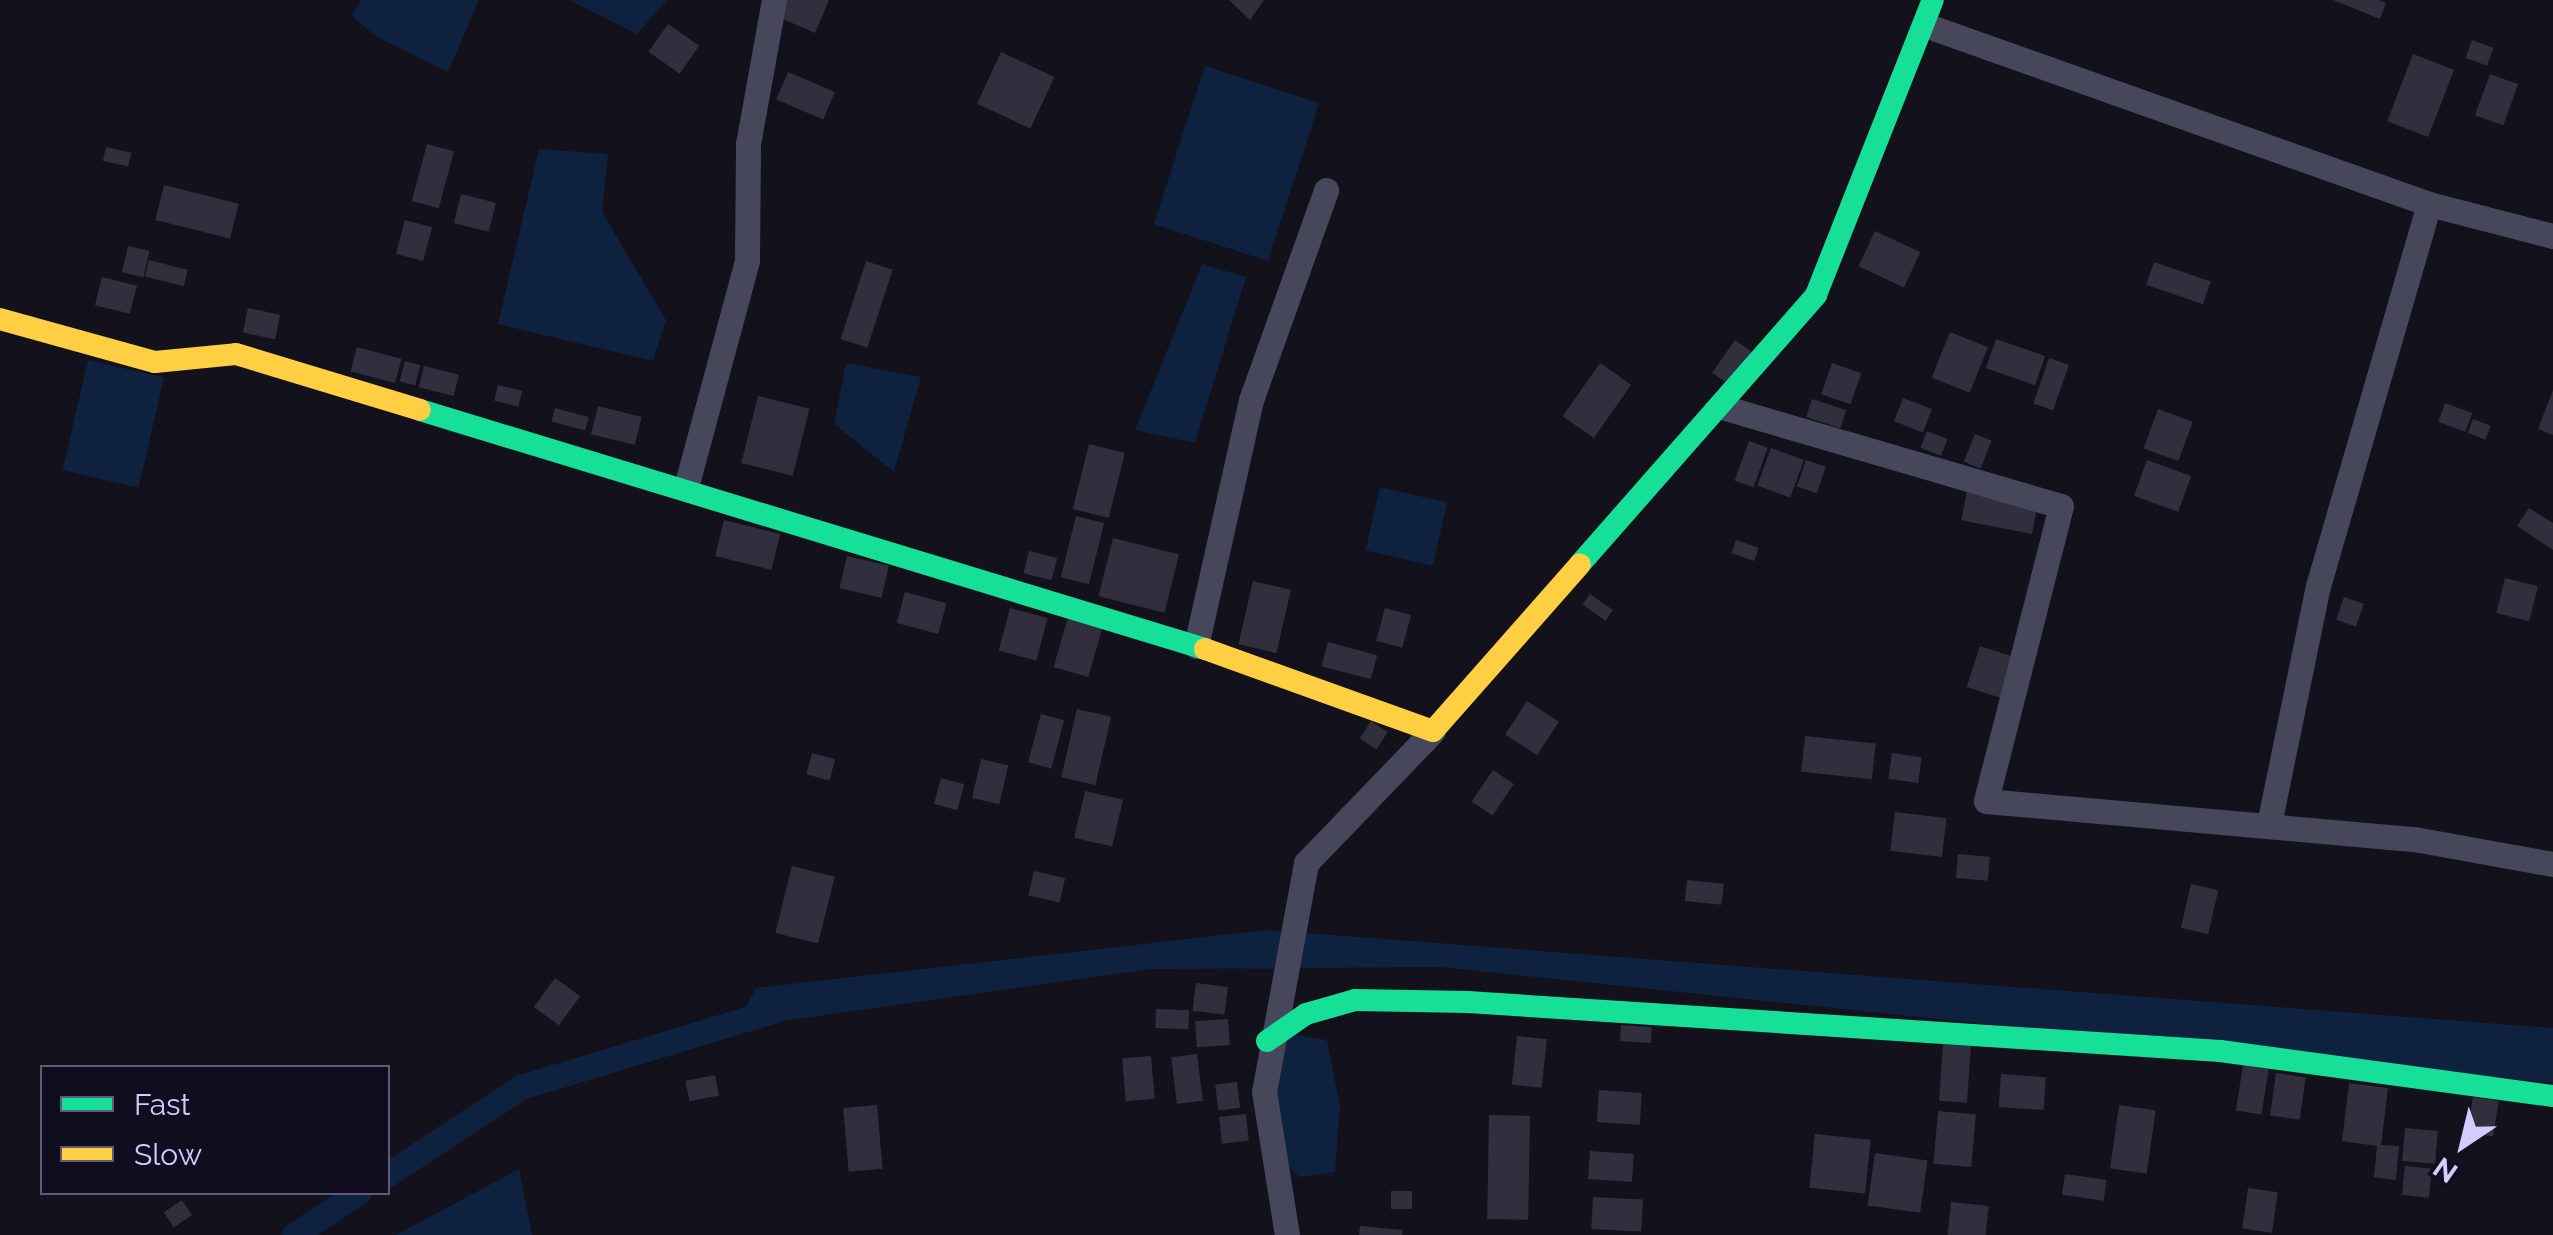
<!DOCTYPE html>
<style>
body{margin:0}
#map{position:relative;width:2553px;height:1235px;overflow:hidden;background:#13111b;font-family:Raleway,sans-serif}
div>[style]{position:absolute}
.water>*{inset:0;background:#0e213f;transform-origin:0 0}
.canal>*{height:25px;margin:-12.5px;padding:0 12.5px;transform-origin:12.5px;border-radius:12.5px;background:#0e213f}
.building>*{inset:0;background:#312f3d;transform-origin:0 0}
.street>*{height:25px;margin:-12.5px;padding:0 12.5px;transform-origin:12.5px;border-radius:12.5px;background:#47475c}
.fast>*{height:22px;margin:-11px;padding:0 11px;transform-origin:11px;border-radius:11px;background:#16e098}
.slow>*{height:22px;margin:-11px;padding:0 11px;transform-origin:11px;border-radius:11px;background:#ffcf43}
span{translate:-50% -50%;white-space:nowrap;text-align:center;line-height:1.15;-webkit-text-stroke:8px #100d1f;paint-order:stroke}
.legend{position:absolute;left:40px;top:1065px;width:350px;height:130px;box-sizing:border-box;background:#100d1f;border:2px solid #5e5a78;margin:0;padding:12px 18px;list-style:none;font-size:30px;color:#d2cdfd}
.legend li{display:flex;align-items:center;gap:20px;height:50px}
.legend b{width:50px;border:2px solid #5e5a78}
.north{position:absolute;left:2413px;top:1095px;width:100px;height:100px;-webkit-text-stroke:8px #100d1f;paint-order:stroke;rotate:215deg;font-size:28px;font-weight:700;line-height:40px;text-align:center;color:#d2cdfd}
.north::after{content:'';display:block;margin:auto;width:35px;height:45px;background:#d2cdfd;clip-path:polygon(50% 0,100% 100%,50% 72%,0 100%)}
</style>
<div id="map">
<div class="water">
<i style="clip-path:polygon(361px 0,479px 0,448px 72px,377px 37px,352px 16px)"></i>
<i style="clip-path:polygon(569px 0,667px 0,637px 34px)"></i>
<i style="left:1205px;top:66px;width:120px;height:166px;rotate:18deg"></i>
<i style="clip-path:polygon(539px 149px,608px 154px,602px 212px,666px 320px,653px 361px,498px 324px)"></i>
<i style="clip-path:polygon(1202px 264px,1246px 277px,1195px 443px,1135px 430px)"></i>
<i style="left:88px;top:360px;width:78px;height:113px;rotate:13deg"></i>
<i style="clip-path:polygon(846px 363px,921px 377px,894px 472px,834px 424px)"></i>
<i style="left:1380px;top:487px;width:69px;height:65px;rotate:13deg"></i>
<i style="clip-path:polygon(1266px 930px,2553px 1028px,2553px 1083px,1439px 967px,1151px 969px,769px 1023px,742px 1015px,756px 988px)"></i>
<i style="clip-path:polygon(1287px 1033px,1327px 1040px,1340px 1106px,1335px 1172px,1300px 1177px,1289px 1167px,1265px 1073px)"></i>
<i style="clip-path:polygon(519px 1169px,532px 1235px,396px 1235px)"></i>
</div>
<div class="canal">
<i style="left:388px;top:1174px;width:159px;rotate:-33.2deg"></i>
<i style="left:521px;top:1087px;width:262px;rotate:-16.8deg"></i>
<i style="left:294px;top:1235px;width:78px;rotate:-33.5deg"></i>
</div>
<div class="building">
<i style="clip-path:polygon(783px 0,829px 0,815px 33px,776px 16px)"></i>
<i style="clip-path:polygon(1229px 0,1264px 0,1250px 20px)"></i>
<i style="clip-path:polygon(2333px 0,2379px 0,2386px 3px,2380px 19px)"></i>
<i style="left:668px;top:24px;width:38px;height:34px;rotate:35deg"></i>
<i style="left:2472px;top:40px;width:23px;height:19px;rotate:20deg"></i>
<i style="left:1001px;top:52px;width:59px;height:57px;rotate:25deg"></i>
<i style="left:2413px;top:54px;width:44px;height:72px;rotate:21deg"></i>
<i style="left:788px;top:72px;width:51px;height:30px;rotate:23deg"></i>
<i style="left:2490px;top:74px;width:30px;height:44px;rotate:20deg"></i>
<i style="left:427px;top:144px;width:28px;height:59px;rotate:15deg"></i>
<i style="left:106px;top:147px;width:26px;height:14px;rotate:13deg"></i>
<i style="left:164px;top:185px;width:77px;height:36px;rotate:14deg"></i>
<i style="left:461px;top:194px;width:36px;height:30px;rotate:14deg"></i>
<i style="left:405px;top:220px;width:28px;height:35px;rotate:15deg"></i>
<i style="left:1875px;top:231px;width:50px;height:39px;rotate:25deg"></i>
<i style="left:128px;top:246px;width:22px;height:27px;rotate:13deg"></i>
<i style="left:149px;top:260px;width:40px;height:17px;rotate:14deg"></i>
<i style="left:866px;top:261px;width:28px;height:82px;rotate:18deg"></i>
<i style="left:2154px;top:262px;width:60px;height:24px;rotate:19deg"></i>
<i style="left:102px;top:277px;width:36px;height:29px;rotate:14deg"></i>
<i style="left:248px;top:308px;width:33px;height:25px;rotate:12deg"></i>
<i style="left:1950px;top:332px;width:41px;height:49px;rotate:22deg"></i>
<i style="left:1996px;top:339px;width:52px;height:31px;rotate:19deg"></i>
<i style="left:1735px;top:340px;width:28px;height:40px;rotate:35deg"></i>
<i style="left:357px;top:347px;width:46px;height:25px;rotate:15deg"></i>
<i style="left:2049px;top:358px;width:21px;height:48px;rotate:19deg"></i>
<i style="left:405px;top:361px;width:16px;height:21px;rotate:15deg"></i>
<i style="left:1600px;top:363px;width:38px;height:65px;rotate:35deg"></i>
<i style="left:1832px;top:363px;width:31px;height:33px;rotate:19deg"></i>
<i style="left:424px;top:366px;width:36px;height:22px;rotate:14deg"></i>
<i style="left:498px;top:385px;width:25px;height:16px;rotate:14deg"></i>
<i style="clip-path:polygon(2553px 390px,2553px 435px,2538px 429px)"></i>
<i style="left:758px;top:396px;width:53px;height:69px;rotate:14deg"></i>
<i style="left:1903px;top:398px;width:31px;height:25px;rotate:21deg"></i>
<i style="left:1812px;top:399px;width:36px;height:19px;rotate:18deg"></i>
<i style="left:2445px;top:403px;width:29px;height:20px;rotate:20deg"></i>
<i style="left:598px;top:406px;width:45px;height:29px;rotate:14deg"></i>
<i style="left:555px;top:408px;width:35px;height:14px;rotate:15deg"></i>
<i style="left:2158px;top:409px;width:37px;height:42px;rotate:20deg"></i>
<i style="left:2473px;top:419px;width:19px;height:15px;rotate:21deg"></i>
<i style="left:1927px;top:431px;width:22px;height:18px;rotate:21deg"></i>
<i style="left:1975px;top:434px;width:18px;height:30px;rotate:22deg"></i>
<i style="left:1749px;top:441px;width:20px;height:42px;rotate:20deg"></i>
<i style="left:1089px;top:444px;width:37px;height:67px;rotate:14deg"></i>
<i style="left:1771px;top:448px;width:35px;height:40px;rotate:20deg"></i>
<i style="left:1806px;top:460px;width:21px;height:28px;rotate:19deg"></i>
<i style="left:2147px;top:460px;width:47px;height:38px;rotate:20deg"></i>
<i style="left:1968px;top:486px;width:72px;height:35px;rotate:11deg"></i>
<i style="clip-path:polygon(2529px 508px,2553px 523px,2553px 550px,2517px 526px)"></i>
<i style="left:1076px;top:516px;width:29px;height:63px;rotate:14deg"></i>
<i style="left:724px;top:520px;width:58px;height:37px;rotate:14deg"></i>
<i style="left:1113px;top:538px;width:68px;height:60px;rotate:14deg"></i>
<i style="left:1736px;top:540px;width:24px;height:14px;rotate:19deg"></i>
<i style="left:1029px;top:551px;width:29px;height:23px;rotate:14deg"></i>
<i style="left:847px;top:556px;width:43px;height:33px;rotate:13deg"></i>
<i style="left:2505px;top:578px;width:34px;height:36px;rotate:14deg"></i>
<i style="left:1253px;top:581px;width:39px;height:65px;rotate:13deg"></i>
<i style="left:905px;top:592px;width:43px;height:32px;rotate:15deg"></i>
<i style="left:1590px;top:594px;width:28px;height:13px;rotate:35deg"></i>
<i style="left:2344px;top:597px;width:21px;height:24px;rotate:19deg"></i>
<i style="left:1010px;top:608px;width:39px;height:44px;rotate:15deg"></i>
<i style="left:1385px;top:608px;width:27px;height:34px;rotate:15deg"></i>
<i style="left:1068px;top:617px;width:36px;height:52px;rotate:16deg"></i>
<i style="left:1328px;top:642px;width:51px;height:25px;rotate:15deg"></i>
<i style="left:1980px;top:646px;width:36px;height:43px;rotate:18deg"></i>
<i style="left:1527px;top:701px;width:38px;height:40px;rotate:33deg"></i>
<i style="left:1077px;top:709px;width:35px;height:70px;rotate:13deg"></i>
<i style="left:1041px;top:714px;width:24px;height:50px;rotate:15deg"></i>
<i style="left:1371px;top:721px;width:20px;height:21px;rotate:33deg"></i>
<i style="left:1805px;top:736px;width:71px;height:36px;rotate:6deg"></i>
<i style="left:812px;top:753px;width:24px;height:22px;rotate:15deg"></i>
<i style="left:1892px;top:753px;width:30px;height:26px;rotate:8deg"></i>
<i style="left:981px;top:759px;width:28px;height:40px;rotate:13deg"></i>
<i style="left:1493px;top:770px;width:25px;height:38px;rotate:34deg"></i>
<i style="left:941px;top:778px;width:24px;height:27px;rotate:15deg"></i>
<i style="left:1085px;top:791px;width:39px;height:48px;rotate:13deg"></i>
<i style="left:1895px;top:812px;width:52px;height:39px;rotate:7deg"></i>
<i style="left:1958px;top:854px;width:32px;height:24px;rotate:5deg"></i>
<i style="left:792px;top:866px;width:44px;height:69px;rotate:14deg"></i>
<i style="left:1034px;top:871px;width:32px;height:25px;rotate:13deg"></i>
<i style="left:1687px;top:880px;width:37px;height:21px;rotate:6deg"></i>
<i style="left:2191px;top:884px;width:28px;height:45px;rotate:13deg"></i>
<i style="left:555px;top:978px;width:31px;height:36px;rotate:36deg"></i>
<i style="left:1196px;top:983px;width:32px;height:28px;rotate:7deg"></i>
<i style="left:1156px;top:1009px;width:33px;height:19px;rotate:2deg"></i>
<i style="left:1228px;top:1019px;width:26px;height:33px;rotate:86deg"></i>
<i style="left:1621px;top:1025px;width:31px;height:16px;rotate:4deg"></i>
<i style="left:1517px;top:1036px;width:30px;height:49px;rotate:6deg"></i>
<i style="left:1943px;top:1044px;width:28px;height:57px;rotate:4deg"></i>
<i style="left:1197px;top:1054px;width:47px;height:26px;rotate:83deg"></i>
<i style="left:1151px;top:1056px;width:43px;height:29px;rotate:85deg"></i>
<i style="left:2243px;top:1065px;width:26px;height:46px;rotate:9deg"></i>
<i style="left:2276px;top:1073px;width:30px;height:43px;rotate:8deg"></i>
<i style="left:2001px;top:1074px;width:45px;height:33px;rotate:4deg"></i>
<i style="left:715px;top:1075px;width:21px;height:30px;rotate:79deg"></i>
<i style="left:1237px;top:1082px;width:26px;height:22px;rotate:83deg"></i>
<i style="clip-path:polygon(2349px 1083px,2388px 1088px,2381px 1145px,2399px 1146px,2396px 1180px,2374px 1177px,2377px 1146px,2342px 1141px)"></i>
<i style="left:1599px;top:1090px;width:43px;height:32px;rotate:4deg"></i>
<i style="left:2473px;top:1097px;width:26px;height:36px;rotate:9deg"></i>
<i style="left:877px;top:1105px;width:64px;height:34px;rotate:85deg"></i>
<i style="left:2119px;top:1105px;width:37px;height:64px;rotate:8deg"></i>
<i style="left:1938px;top:1111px;width:38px;height:53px;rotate:5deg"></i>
<i style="left:1246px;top:1114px;width:27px;height:27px;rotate:84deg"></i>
<i style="left:1489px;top:1115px;width:41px;height:104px;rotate:1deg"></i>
<i style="left:2405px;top:1128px;width:33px;height:33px;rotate:5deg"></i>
<i style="left:1815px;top:1134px;width:56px;height:54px;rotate:6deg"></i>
<i style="left:1590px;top:1151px;width:44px;height:28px;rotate:4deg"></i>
<i style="left:1875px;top:1153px;width:53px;height:53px;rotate:8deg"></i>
<i style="left:2405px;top:1166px;width:27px;height:29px;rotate:6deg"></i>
<i style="left:2065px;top:1174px;width:42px;height:21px;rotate:8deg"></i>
<i style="left:2248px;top:1188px;width:30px;height:41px;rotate:8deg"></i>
<i style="left:1391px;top:1191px;width:21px;height:18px"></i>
<i style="left:1593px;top:1197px;width:50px;height:32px;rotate:3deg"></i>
<i style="left:182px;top:1200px;width:18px;height:22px;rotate:56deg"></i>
<i style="left:1951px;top:1202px;width:38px;height:33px;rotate:6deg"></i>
<i style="clip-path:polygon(1360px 1226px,1403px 1230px,1402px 1235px,1359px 1235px)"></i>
</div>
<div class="street">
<i style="left:1925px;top:25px;width:535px;rotate:19.55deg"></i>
<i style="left:2429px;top:204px;width:128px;rotate:14.5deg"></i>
<i style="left:1722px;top:407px;width:353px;rotate:16.3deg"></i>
<i style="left:2061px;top:506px;width:304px;rotate:104.3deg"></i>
<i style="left:1986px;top:801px;width:430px;rotate:5.1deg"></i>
<i style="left:2414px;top:839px;width:141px;rotate:10.2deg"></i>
<i style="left:686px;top:487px;width:234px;rotate:-74.9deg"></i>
<i style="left:747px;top:261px;width:117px;rotate:-89.5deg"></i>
<i style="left:748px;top:144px;width:146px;rotate:-79.8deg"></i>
<i style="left:1196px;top:646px;width:252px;rotate:-77.4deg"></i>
<i style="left:1251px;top:400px;width:223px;rotate:-70.3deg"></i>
<i style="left:2269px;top:824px;width:243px;rotate:-78.4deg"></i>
<i style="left:2318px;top:586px;width:398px;rotate:-73.8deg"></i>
<i style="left:1287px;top:1235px;width:145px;rotate:-99.1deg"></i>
<i style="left:1264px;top:1092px;width:233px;rotate:-79.6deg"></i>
<i style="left:1306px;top:863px;width:183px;rotate:-46.1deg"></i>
</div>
<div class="fast">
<i style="left:420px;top:410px;width:821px;rotate:16.93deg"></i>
<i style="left:1580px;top:564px;width:358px;rotate:-48.7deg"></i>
<i style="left:1816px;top:295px;width:317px;rotate:-68.4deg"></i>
<i style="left:1267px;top:1041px;width:47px;rotate:-34.7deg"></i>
<i style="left:1306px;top:1014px;width:51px;rotate:-15.9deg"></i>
<i style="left:1355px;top:1000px;width:113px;rotate:1deg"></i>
<i style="left:1468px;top:1002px;width:754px;rotate:3.73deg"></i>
<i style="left:2220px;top:1051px;width:336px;rotate:7.7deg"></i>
</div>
<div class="slow">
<i style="left:0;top:319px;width:161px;rotate:15.5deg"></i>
<i style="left:155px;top:362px;width:81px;rotate:-5.6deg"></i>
<i style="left:236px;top:354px;width:192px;rotate:16.9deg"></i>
<i style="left:1205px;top:649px;width:242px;rotate:19.8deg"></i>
<i style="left:1433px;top:731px;width:222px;rotate:-48.6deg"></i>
</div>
<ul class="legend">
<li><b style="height:12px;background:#16e098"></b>Fast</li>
<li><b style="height:12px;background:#ffcf43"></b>Slow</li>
</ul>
<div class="north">N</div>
</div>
